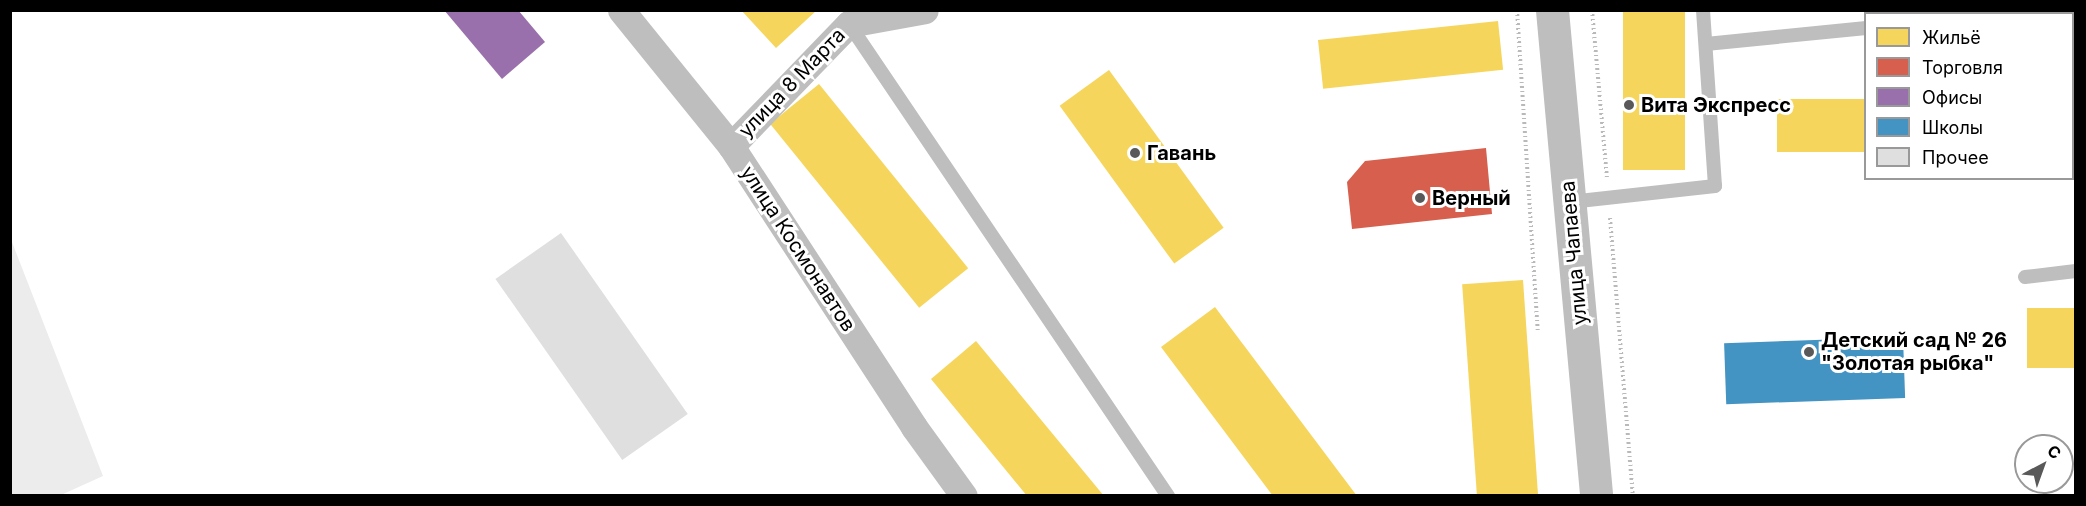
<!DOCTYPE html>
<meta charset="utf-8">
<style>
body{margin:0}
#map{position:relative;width:2086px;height:506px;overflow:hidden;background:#fff;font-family:Inter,sans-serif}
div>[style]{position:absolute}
.green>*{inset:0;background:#ececec}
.homes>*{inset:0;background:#f6d55c;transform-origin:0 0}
.shops>*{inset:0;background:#d6604d}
.offices>*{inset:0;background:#9970ab}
.schools>*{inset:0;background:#4393c3;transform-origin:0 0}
.building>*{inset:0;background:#dfdfdf;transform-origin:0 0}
.path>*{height:4px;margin-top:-2px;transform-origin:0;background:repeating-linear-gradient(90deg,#b9b9b9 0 1.5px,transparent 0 4.5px)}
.service>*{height:14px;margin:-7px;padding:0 7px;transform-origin:7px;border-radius:7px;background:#bebebe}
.minor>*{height:27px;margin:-13.5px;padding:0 13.5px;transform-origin:13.5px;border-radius:13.5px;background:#bebebe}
.tertiary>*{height:33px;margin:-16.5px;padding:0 16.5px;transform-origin:16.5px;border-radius:16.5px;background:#bebebe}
.dots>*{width:16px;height:16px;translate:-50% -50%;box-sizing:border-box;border:3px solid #fff;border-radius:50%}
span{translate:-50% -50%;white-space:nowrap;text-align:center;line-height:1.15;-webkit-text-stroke:6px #fff;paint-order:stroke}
.street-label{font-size:20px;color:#000}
.poi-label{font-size:20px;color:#000;font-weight:700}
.left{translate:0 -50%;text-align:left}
.frame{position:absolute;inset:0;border:12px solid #000;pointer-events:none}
.legend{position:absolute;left:1864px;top:12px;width:210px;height:168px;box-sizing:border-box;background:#fff;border:2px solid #999;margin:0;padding:8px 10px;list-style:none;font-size:18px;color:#000}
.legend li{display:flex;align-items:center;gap:12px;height:30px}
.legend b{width:30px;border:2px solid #999}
.north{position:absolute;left:2014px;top:434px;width:60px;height:60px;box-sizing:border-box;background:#fff;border:2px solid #999;border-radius:50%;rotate:41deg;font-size:16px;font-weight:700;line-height:24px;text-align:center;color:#000}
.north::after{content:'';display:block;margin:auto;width:21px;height:27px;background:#595959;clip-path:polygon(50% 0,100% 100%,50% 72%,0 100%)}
</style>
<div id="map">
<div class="green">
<i style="clip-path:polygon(10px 237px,103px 476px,61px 495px,11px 495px)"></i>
</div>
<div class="homes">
<i style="clip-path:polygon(741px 10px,817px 10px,776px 48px)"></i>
<i style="left:1623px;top:10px;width:62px;height:160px"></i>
<i style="left:1498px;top:21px;width:49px;height:181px;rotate:84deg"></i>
<i style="left:1109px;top:70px;width:195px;height:61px;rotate:54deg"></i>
<i style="left:2076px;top:80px;width:54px;height:4px;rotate:90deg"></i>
<i style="left:819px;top:84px;width:237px;height:63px;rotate:51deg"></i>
<i style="left:1866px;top:99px;width:53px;height:89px;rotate:90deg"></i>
<i style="left:1523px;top:280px;width:217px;height:61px;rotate:86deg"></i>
<i style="clip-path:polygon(1215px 307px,1357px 496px,1273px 496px,1161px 347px)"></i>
<i style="left:2076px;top:308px;width:60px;height:49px;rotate:90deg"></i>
<i style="clip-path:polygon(976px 341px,1104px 496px,1027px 496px,931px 379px)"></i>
</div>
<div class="shops">
<i style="clip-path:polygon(1486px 148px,1492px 214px,1352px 229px,1347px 182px,1365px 161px)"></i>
</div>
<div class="offices">
<i style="clip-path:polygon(444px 10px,518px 10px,545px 42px,502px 79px)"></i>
</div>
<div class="schools">
<i style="left:1903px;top:337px;width:61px;height:179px;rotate:88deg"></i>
</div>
<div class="building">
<i style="left:561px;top:233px;width:221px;height:80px;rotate:55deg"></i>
</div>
<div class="path">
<i style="left:1517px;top:10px;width:322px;rotate:86.3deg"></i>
<i style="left:1592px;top:10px;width:169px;rotate:84.9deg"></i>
<i style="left:1610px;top:218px;width:279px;rotate:85.3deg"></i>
</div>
<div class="service">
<i style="left:2009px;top:14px;width:30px;rotate:-8deg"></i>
<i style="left:849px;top:24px;width:570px;rotate:55.95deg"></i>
<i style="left:1706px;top:44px;width:161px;rotate:-5.7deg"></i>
<i style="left:1570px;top:202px;width:146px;rotate:-6.3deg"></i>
<i style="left:1715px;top:186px;width:176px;rotate:-93.9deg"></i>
<i style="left:2025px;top:277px;width:51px;rotate:-6.7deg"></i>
</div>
<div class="minor">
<i style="left:621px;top:10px;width:175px;rotate:51deg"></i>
<i style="left:731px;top:146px;width:335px;rotate:56.9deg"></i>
<i style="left:914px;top:427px;width:85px;rotate:54.1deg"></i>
<i style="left:731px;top:146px;width:170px;rotate:-46deg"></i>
<i style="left:849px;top:24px;width:77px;rotate:-10.4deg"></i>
</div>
<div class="tertiary">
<i style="left:1552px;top:10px;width:488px;rotate:84.8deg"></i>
</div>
<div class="dots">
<i style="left:1629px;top:105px;background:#595959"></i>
<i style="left:1135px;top:153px;background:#595959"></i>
<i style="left:1420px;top:198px;background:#595959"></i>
<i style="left:1809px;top:352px;background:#595959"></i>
</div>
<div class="street-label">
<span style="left:792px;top:83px;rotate:-46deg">улица 8 Марта</span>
<span style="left:798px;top:249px;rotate:57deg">улица Космонавтов</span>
<span style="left:1574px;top:253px;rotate:-95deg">улица Чапаева</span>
</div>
<div class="poi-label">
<span class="left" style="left:1641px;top:105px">Вита Экспресс</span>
<span class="left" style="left:1147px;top:153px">Гавань</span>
<span class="left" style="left:1432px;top:198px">Верный</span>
<span class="left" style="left:1821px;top:352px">Детский сад № 26<br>"Золотая рыбка"</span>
</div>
<div class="frame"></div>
<ul class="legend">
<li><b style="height:16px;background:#f6d55c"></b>Жильё</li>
<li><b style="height:16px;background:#d6604d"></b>Торговля</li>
<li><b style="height:16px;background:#9970ab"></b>Офисы</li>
<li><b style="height:16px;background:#4393c3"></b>Школы</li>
<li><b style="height:16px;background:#dfdfdf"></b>Прочее</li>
</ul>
<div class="north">С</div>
</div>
